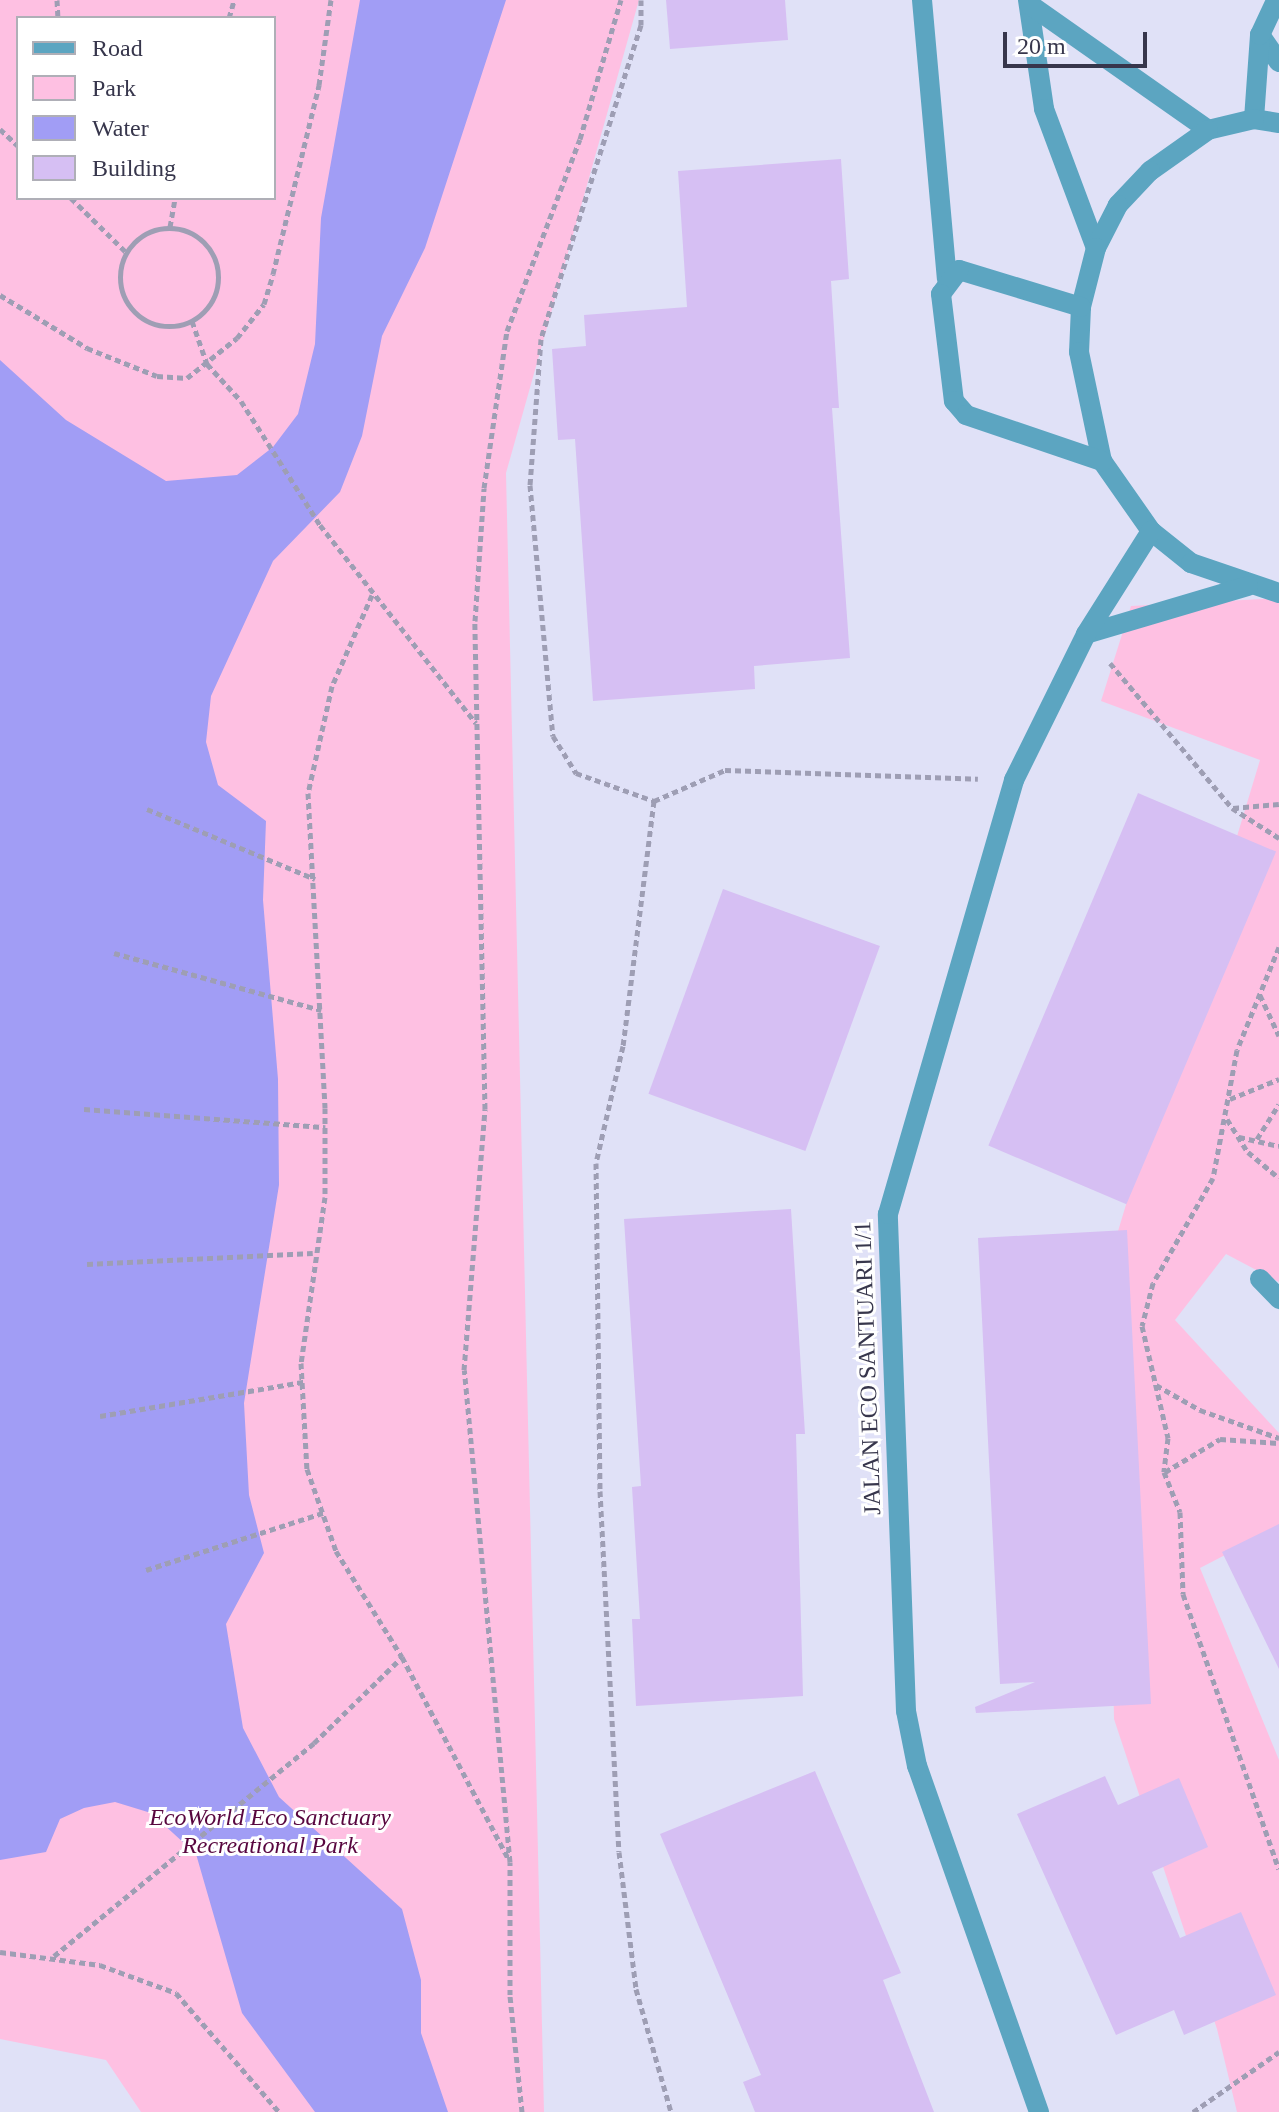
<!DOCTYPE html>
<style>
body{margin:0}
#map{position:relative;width:1279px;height:2112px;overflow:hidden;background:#e0e1f7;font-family:"Times New Roman",serif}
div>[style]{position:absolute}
.green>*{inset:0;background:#fec0e2}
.water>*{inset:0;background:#a19df5}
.building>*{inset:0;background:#d6bff3;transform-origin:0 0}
.path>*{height:5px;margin-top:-2.5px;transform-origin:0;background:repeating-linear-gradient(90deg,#9e9eb4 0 6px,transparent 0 10px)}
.path>.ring{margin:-2.5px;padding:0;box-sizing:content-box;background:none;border:5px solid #9e9eb4;border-radius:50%}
.minor>*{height:20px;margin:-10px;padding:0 10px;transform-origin:10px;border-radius:10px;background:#5ca5c1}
span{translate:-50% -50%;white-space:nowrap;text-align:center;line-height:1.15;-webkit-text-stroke:6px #fff;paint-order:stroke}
.street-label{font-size:24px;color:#37364c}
.park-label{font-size:24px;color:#58063f;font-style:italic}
.legend{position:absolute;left:16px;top:16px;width:260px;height:184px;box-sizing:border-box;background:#fff;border:2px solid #afafb7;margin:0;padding:10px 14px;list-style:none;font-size:24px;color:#37364c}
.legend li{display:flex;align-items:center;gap:16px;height:40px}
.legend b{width:40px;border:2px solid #afafb7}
.scale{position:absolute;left:1003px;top:32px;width:144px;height:36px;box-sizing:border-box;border:4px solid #37364c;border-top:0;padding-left:10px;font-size:24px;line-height:28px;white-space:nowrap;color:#37364c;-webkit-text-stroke:6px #fff;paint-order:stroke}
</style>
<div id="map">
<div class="green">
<i style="clip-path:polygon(evenodd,0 0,639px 0,506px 473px,544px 2112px,141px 2112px,106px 2060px,0 2039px,0 0,18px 18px,274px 18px,274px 198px,18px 198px,18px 18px)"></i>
<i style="clip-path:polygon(1279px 598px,1279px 1282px,1226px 1254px,1175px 1320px,1279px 1433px,1279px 1527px,1200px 1568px,1279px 1760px,1279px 2112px,1237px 2112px,1217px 2029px,1114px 1719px,1106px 1271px,1260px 760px,1101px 701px,1131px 606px)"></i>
</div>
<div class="water">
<i style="clip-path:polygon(360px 0,506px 0,425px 248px,382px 336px,362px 436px,340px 492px,273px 561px,211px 696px,206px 742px,218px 785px,266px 821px,263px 900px,278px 1079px,279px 1185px,244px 1403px,249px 1495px,264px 1553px,226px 1624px,243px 1728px,279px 1797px,402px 1909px,421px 1980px,421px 2033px,448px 2112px,315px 2112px,242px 2013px,196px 1854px,151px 1813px,115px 1802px,84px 1808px,60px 1819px,46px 1852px,0 1860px,0 360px,66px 420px,166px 481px,237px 475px,273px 447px,298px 414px,315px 344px,321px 218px)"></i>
</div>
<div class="building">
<i style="clip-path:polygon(666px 0,785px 0,788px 40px,670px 49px)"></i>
<i style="clip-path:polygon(841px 159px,849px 279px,831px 281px,839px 408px,832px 408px,850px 658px,754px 666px,755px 689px,593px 701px,575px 439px,558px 440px,552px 349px,586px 346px,584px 315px,687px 307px,678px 171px)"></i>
<i style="left:1138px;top:793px;width:150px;height:383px;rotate:23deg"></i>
<i style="left:723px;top:889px;width:167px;height:218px;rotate:20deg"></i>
<i style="clip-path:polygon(791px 1209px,805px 1434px,796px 1434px,803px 1696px,636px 1706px,632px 1619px,640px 1619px,632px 1487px,641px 1486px,624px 1219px)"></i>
<i style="clip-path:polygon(1127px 1230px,1151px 1704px,976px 1713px,975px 1707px,1035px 1682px,1000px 1684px,978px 1238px)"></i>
<i style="clip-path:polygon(1279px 1524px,1279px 1669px,1222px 1552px)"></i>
<i style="clip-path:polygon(815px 1771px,901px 1973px,883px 1980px,934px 2112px,755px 2112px,743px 2082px,761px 2075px,660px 1834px)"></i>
<i style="clip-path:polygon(1105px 1776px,1118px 1805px,1179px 1778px,1208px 1847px,1152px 1872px,1180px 1938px,1241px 1912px,1276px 1995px,1184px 2035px,1174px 2010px,1116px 2035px,1017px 1814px)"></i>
</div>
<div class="path">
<i style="left:57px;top:0;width:18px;rotate:87deg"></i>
<i style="left:641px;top:0;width:25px;rotate:90deg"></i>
<i style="left:641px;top:25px;width:330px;rotate:107.7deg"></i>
<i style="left:541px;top:339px;width:146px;rotate:94.3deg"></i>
<i style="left:530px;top:485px;width:252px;rotate:84.8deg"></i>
<i style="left:553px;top:736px;width:44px;rotate:58.1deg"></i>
<i style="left:576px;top:773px;width:83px;rotate:19.7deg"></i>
<i style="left:654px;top:801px;width:77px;rotate:-23.6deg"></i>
<i style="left:725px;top:770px;width:253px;rotate:2deg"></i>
<i style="left:229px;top:18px;width:19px;rotate:-74deg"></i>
<i style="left:0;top:129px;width:25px;rotate:43deg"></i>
<i style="left:71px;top:198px;width:77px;rotate:44.5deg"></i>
<i style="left:170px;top:227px;width:29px;rotate:-80deg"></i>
<i class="ring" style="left:120px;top:228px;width:93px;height:93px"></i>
<i style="left:0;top:295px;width:102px;rotate:31.3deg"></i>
<i style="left:87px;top:348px;width:75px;rotate:21.8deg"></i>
<i style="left:157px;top:376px;width:30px;rotate:4deg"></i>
<i style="left:187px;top:378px;width:64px;rotate:-38.7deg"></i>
<i style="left:237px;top:338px;width:43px;rotate:-51.5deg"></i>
<i style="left:264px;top:304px;width:31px;rotate:-73deg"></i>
<i style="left:273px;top:274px;width:195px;rotate:-76.3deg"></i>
<i style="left:319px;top:85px;width:86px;rotate:-82deg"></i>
<i style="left:192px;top:321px;width:46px;rotate:70.8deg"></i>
<i style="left:207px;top:364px;width:50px;rotate:47.4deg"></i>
<i style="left:241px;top:401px;width:147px;rotate:57.5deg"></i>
<i style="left:320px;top:525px;width:252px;rotate:51.8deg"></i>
<i style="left:372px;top:595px;width:99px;rotate:113.7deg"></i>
<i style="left:332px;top:686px;width:110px;rotate:102.6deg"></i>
<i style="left:308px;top:793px;width:315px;rotate:86.9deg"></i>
<i style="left:325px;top:1108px;width:89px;rotate:90deg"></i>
<i style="left:325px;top:1197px;width:168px;rotate:98.2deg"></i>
<i style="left:301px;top:1363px;width:106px;rotate:86.8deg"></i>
<i style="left:307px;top:1469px;width:87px;rotate:70.5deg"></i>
<i style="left:336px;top:1551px;width:125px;rotate:58.1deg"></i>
<i style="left:402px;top:1657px;width:227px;rotate:62.2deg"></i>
<i style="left:1110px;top:663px;width:189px;rotate:49.9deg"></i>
<i style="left:1232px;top:808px;width:56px;rotate:32.6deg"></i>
<i style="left:654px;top:801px;width:247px;rotate:97.2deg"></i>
<i style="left:623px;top:1046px;width:120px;rotate:103deg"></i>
<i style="left:596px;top:1163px;width:328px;rotate:89.3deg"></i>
<i style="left:600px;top:1491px;width:361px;rotate:87deg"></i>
<i style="left:619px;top:1852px;width:138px;rotate:82.9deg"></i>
<i style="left:636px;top:1989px;width:128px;rotate:74.1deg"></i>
<i style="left:1233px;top:808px;width:46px;rotate:-5deg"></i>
<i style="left:147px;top:809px;width:182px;rotate:22.6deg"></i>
<i style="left:1279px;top:947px;width:111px;rotate:112.2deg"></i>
<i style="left:1237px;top:1050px;width:130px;rotate:100.6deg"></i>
<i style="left:1213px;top:1178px;width:121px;rotate:119.7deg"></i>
<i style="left:1153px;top:1283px;width:44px;rotate:104.3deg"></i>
<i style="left:1142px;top:1326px;width:115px;rotate:76.9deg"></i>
<i style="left:1168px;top:1438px;width:34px;rotate:97deg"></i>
<i style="left:1164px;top:1472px;width:43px;rotate:68.2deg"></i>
<i style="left:1180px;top:1512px;width:82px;rotate:87.9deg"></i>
<i style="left:1183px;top:1594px;width:291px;rotate:70.8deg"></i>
<i style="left:114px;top:953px;width:215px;rotate:15.4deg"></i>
<i style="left:1260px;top:995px;width:45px;rotate:65.1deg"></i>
<i style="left:1230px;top:1099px;width:53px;rotate:-22.2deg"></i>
<i style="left:84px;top:1109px;width:242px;rotate:4.3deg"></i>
<i style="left:1227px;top:1119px;width:39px;rotate:58deg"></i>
<i style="left:1248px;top:1152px;width:40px;rotate:40deg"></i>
<i style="left:1239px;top:1137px;width:41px;rotate:12.7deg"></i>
<i style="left:1257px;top:1139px;width:41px;rotate:-57.8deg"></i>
<i style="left:87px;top:1264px;width:226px;rotate:-2.8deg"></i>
<i style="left:1156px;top:1385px;width:51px;rotate:29.6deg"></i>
<i style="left:1200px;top:1410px;width:84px;rotate:19.5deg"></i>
<i style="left:100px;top:1416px;width:207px;rotate:-9.5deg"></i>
<i style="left:1165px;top:1472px;width:64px;rotate:-31deg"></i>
<i style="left:1220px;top:1439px;width:59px;rotate:3.9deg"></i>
<i style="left:146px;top:1570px;width:186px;rotate:-17.9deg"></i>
<i style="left:0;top:1952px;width:101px;rotate:7.4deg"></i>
<i style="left:100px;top:1965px;width:81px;rotate:20.2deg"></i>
<i style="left:176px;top:1993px;width:157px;rotate:49.1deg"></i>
<i style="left:54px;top:1956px;width:336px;rotate:-39.3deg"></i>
<i style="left:314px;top:1743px;width:123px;rotate:-44.3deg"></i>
<i style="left:522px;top:2112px;width:118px;rotate:-95.9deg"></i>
<i style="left:510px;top:1995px;width:133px;rotate:-90deg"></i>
<i style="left:510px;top:1862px;width:494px;rotate:-95.3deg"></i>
<i style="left:464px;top:1370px;width:262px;rotate:-85.4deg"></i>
<i style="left:485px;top:1109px;width:488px;rotate:-91.2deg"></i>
<i style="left:475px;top:621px;width:133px;rotate:-86.1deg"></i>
<i style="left:484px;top:488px;width:159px;rotate:-81.7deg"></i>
<i style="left:507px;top:331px;width:205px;rotate:-69.2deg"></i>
<i style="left:580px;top:139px;width:145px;rotate:-73.6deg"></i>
<i style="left:1193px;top:2112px;width:105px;rotate:-34.9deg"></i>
</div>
<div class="minor">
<i style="left:922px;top:0;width:280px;rotate:84.9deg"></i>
<i style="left:1028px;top:0;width:110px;rotate:81.6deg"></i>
<i style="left:1044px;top:109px;width:148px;rotate:69.5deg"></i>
<i style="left:1029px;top:4px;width:219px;rotate:35.1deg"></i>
<i style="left:1260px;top:35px;width:33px;rotate:55deg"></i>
<i style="left:1254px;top:119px;width:84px;rotate:-85.9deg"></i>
<i style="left:1260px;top:35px;width:38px;rotate:-65deg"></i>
<i style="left:1279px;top:123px;width:25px;rotate:-171deg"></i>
<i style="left:1254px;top:119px;width:47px;rotate:166.6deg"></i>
<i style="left:1208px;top:130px;width:71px;rotate:144.7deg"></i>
<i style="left:1150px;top:171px;width:47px;rotate:133.3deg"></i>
<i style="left:1118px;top:205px;width:48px;rotate:117.1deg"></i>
<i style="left:1096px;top:248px;width:61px;rotate:104.3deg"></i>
<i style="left:1081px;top:307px;width:45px;rotate:92.5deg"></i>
<i style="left:1079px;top:352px;width:111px;rotate:78.1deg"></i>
<i style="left:1102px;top:461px;width:85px;rotate:55deg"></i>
<i style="left:1151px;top:531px;width:51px;rotate:38.7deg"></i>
<i style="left:1191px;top:563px;width:93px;rotate:18.8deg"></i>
<i style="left:1081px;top:307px;width:127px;rotate:-163.1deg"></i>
<i style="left:959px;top:270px;width:30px;rotate:127deg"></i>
<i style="left:941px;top:294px;width:108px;rotate:83.1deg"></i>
<i style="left:954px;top:401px;width:18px;rotate:49deg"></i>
<i style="left:966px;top:415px;width:144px;rotate:18.7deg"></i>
<i style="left:1086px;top:634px;width:169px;rotate:-16.5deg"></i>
<i style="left:1260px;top:1279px;width:28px;rotate:46deg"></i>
<i style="left:1039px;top:2112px;width:367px;rotate:-109.4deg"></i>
<i style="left:917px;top:1766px;width:56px;rotate:-101.3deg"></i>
<i style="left:906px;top:1711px;width:497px;rotate:-92.1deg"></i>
<i style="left:888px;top:1214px;width:452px;rotate:-73.8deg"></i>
<i style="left:1014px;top:780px;width:163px;rotate:-63.7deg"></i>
<i style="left:1086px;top:634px;width:122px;rotate:-57.7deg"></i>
</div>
<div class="street-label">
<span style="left:868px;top:1368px;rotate:-92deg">JALAN ECO SANTUARI 1/1</span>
</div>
<div class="park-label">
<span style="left:270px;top:1832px">EcoWorld Eco Sanctuary<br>Recreational Park</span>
</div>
<ul class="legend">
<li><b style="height:10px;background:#5ca5c1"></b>Road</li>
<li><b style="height:22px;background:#fec0e2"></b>Park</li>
<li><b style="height:22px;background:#a19df5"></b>Water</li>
<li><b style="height:22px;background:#d6bff3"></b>Building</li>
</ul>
<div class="scale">20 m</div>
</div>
